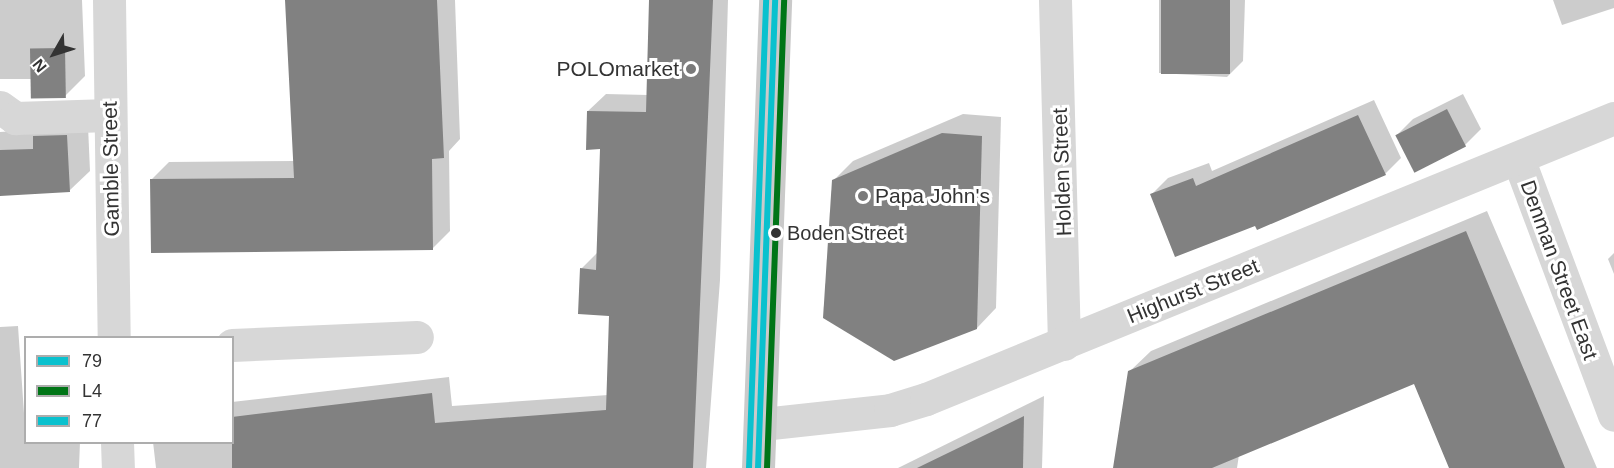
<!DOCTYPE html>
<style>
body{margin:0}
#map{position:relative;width:1614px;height:468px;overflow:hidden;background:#fff;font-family:Arial,sans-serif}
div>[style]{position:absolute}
.shadow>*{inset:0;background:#0003}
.building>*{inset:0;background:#818181;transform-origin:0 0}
.minor>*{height:33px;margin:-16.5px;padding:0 16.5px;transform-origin:16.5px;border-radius:16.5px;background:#d7d7d7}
.major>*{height:33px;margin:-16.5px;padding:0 16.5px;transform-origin:16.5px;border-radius:16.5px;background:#cacaca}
.bus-1>*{height:6px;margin:-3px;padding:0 3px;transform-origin:3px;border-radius:3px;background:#0ac1ce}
.bus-2>*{height:6px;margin:-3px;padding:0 3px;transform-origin:3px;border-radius:3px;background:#007517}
.bus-3>*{height:6px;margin:-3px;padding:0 3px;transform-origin:3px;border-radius:3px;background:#0ac1ce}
.dots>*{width:16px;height:16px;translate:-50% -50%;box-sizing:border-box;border:3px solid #fff;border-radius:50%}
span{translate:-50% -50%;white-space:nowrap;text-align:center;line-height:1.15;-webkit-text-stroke:6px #fff;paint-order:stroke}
.bus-label{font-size:20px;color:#333}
.left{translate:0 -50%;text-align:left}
.poi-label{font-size:21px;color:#333}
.right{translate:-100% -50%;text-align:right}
.street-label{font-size:21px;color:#333}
.legend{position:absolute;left:24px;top:336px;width:210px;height:108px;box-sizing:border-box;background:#fff;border:2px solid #adadad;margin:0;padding:8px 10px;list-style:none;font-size:18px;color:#333}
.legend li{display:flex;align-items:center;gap:12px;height:30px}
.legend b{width:30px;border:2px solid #adadad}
.north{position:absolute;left:24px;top:24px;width:60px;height:60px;-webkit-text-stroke:4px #fff;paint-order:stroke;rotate:231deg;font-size:16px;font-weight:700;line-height:24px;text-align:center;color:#333}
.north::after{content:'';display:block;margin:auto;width:21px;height:27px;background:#333;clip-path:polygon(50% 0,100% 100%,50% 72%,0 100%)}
</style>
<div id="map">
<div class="shadow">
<i style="clip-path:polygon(0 0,82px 0,85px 76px,65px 96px,32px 79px,0 79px)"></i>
<i style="clip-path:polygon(287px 0,455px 0,460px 139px,449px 151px,450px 231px,432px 249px,152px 179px,169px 162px,295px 161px)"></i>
<i style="clip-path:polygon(650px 0,728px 0,720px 280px,706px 468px,156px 468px,153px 442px,232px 442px,232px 402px,449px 377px,452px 406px,608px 395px,611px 314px,581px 269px,598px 252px,601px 148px,588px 111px,606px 94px,648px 95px)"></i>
<i style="clip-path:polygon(1159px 0,1245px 0,1243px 61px,1227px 77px,1159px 73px)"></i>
<i style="clip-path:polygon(1553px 0,1614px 0,1614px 8px,1562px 25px)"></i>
<i style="clip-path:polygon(1463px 94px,1481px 129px,1465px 145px,1415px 171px,1397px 135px,1413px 119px)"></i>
<i style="clip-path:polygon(1374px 100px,1401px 158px,1385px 174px,1152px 194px,1168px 178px,1209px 163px,1212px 171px)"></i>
<i style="clip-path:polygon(963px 114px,1001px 117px,996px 308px,977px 328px,833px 181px,853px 161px)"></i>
<i style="clip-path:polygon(88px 126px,90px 171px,70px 190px,0 194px,0 132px)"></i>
<i style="clip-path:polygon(1487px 211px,1597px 468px,1487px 468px,1415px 382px,1239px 455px,1237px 468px,1114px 468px,1129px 372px,1151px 351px)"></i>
<i style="clip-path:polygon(1614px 253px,1614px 274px,1608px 259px)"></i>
<i style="clip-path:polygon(18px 326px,26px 442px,80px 442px,79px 468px,0 468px,0 327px)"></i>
<i style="clip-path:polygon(1044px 396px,1042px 468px,898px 468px)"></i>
</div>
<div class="building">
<i style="clip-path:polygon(285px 0,437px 0,444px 158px,432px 159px,433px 250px,151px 253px,150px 179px,294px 178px)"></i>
<i style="clip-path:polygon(649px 0,713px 0,693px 468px,232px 468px,232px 417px,432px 393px,435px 423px,606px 410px,609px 316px,578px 314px,580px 268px,596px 270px,600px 149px,586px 150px,587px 111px,646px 112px)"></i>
<i style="left:1161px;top:0;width:69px;height:74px"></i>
<i style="left:65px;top:48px;width:50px;height:35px;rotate:89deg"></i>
<i style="left:1447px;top:109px;width:42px;height:58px;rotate:63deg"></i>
<i style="clip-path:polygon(1358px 115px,1386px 175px,1257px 230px,1255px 226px,1175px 257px,1150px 194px,1193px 178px,1196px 186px)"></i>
<i style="clip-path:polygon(942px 133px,982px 136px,977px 329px,894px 361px,823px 318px,832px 180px)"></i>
<i style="clip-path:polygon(67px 135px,70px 192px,0 196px,0 150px,33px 149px,33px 136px)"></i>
<i style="clip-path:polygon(1466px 231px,1565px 468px,1449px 468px,1414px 384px,1212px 468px,1113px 468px,1128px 371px)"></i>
<i style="clip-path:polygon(1024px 416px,1023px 468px,917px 468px)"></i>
</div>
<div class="minor">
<i style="left:109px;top:0;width:338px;rotate:89.2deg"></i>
<i style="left:1055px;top:0;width:344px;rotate:88.5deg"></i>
<i style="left:0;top:107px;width:19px;rotate:36deg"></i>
<i style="left:15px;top:118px;width:94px;rotate:-1.8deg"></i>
<i style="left:1518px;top:158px;width:274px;rotate:69.5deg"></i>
<i style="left:232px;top:345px;width:185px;rotate:-2.5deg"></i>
<i style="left:762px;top:424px;width:129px;rotate:-6.2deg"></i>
<i style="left:890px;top:410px;width:38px;rotate:-17deg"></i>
<i style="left:926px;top:399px;width:743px;rotate:-22.22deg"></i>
<i style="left:117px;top:442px;width:26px;rotate:88deg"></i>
</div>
<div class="major">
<i style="left:758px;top:468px;width:468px;rotate:-87.9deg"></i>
</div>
<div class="bus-1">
<i style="left:758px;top:468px;width:468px;rotate:-87.9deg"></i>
</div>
<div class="bus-2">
<i style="left:767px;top:468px;width:468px;rotate:-87.9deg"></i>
</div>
<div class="bus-3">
<i style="left:749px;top:468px;width:468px;rotate:-87.9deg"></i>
</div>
<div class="dots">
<i style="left:691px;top:69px;background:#7a7a7a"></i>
<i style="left:863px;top:196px;background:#7a7a7a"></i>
<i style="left:776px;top:233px;background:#333"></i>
</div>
<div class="bus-label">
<span class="left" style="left:787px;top:233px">Boden Street</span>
</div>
<div class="poi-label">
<span class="right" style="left:679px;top:69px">POLOmarket</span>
<span class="left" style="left:875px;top:196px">Papa John's</span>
</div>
<div class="street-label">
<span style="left:111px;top:169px;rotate:-91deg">Gamble Street</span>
<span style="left:1062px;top:172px;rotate:-92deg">Holden Street</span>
<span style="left:1559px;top:270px;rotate:70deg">Denman Street East</span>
<span style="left:1193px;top:291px;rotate:-22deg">Highurst Street</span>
</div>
<ul class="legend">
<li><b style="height:8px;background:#0ac1ce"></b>79</li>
<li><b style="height:8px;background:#007517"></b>L4</li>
<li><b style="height:8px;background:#0ac1ce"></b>77</li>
</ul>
<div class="north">N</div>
</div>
